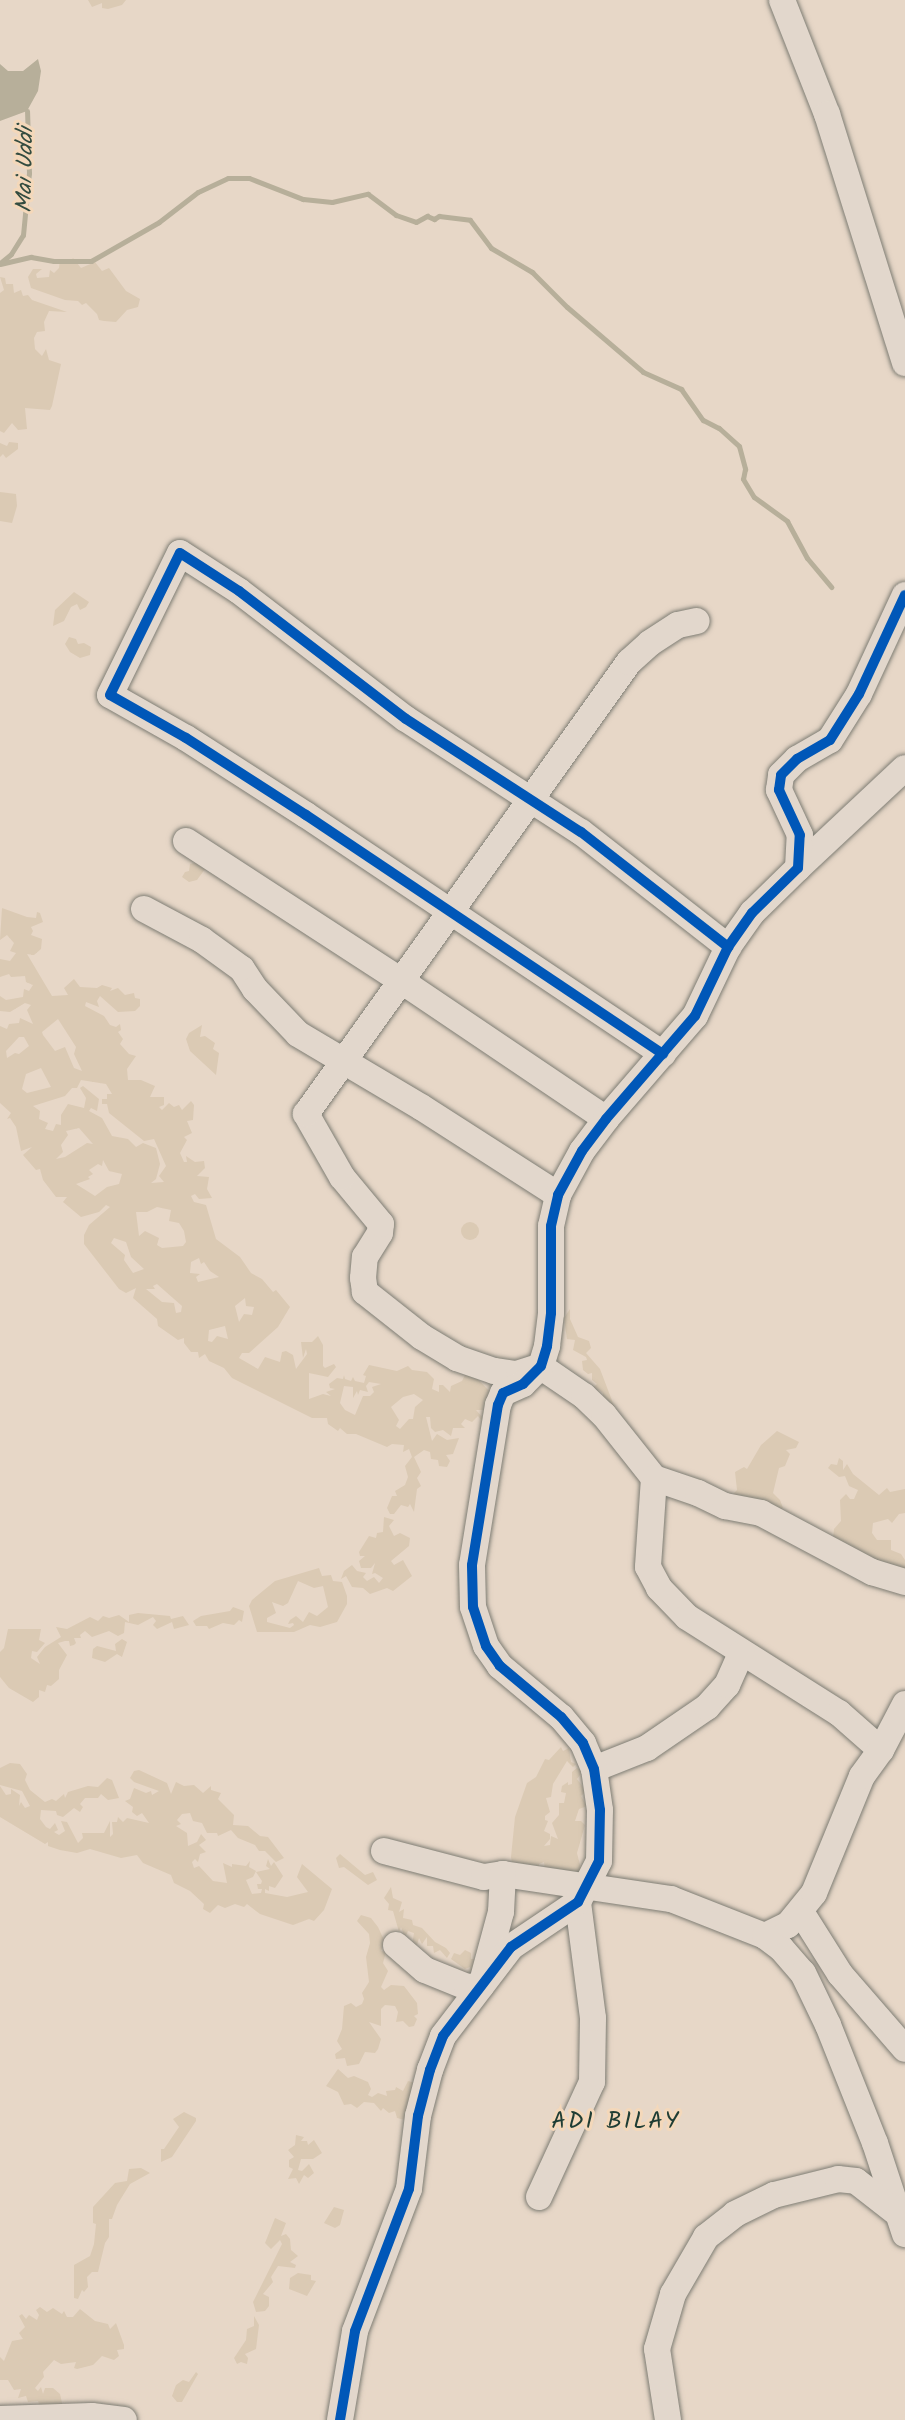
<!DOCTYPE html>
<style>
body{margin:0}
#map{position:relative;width:905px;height:2420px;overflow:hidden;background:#e7d7c7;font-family:Kalam,sans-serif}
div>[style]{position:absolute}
.green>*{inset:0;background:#dbcab4}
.round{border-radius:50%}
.water>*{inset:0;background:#b7af9a}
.stream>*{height:5px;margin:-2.5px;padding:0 2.5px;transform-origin:2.5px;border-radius:2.5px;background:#b7af9a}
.roads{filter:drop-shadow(0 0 2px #7e7d74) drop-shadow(0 0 2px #7e7d74)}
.minor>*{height:26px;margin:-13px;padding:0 13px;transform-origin:13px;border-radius:13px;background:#e2d7cc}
.cycleway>*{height:10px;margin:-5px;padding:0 5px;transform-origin:5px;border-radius:5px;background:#0057b8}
span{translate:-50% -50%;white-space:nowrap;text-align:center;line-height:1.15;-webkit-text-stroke:6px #f4d8ba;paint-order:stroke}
.water-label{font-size:23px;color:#334c40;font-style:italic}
.quarter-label{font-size:24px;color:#1f3d34;letter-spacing:2px}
</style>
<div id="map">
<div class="green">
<i style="clip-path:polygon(88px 0,126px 0,122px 5px,108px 9px,102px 8px,102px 3px,92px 7px)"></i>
<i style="clip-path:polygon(73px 258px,81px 268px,95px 262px,102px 271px,109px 268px,126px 291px,140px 299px,138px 307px,127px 310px,116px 322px,104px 321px,99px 320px,97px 314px,86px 303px,82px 305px,78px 301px,65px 300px,31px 288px,28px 277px,33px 269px,42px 269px,36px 274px,37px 278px,49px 277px,50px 270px,54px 273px,59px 268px,60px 260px,70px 262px)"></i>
<i style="clip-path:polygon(0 277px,5px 278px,6px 284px,13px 284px,14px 293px,21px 290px,23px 296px,28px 295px,32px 300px,67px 312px,49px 311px,44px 322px,45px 331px,37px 332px,34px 338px,35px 349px,42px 356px,46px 349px,49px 360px,61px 364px,52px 406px,50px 410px,25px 408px,27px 429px,18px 430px,12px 423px,4px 433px,0 431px,0 293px,4px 290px)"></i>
<i style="clip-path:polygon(9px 442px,18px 443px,18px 449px,6px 458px,3px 454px,0 457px,0 443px,7px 446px)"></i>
<i style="clip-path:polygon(0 492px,16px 494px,17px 506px,12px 523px,0 521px)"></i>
<i style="clip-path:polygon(74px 592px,89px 602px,86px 607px,80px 610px,77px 604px,71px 607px,64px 621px,53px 626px,55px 610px)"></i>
<i style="clip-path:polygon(69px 637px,76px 639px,78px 644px,84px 643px,91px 647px,90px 655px,80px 658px,70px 652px,65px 644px)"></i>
<i style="clip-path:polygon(202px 861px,208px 865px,197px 880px,189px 882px,182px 877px,185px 872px,189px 871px,190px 864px)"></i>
<i style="clip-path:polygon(evenodd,2px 908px,27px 917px,36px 918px,37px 912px,40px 913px,43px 922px,31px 927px,33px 931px,31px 935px,42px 939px,41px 949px,34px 955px,27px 954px,52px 996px,68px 995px,64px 988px,74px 979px,80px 987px,97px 988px,102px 985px,112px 988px,110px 991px,118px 988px,125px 995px,134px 993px,135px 998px,140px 999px,140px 1006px,135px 1011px,118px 1012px,100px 996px,97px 1001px,99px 1007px,86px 1002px,85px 1006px,104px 1016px,110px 1025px,116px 1027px,120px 1024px,121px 1030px,118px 1032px,123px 1039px,120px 1044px,129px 1054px,136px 1056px,127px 1069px,128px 1080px,141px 1080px,155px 1086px,150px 1097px,164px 1097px,164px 1105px,159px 1107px,162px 1110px,169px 1103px,174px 1107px,179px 1105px,182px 1110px,191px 1101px,194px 1105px,193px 1120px,187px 1121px,192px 1133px,184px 1137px,187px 1140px,180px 1153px,184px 1162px,187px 1162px,186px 1156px,195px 1162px,204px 1161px,205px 1168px,197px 1176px,209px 1177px,207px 1189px,212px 1198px,199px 1199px,195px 1194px,191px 1196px,194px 1202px,206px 1205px,216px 1239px,240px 1257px,251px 1273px,262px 1279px,273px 1292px,276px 1290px,290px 1307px,278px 1327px,249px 1353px,242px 1353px,239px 1358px,258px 1369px,265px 1357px,280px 1362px,282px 1352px,286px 1351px,293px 1355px,296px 1369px,307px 1354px,306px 1349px,303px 1358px,301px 1342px,312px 1342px,318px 1336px,323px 1345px,323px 1366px,325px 1368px,334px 1364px,336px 1367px,328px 1377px,309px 1373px,309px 1399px,323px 1394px,331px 1396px,326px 1392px,335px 1389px,330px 1388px,329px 1384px,337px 1378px,343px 1379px,344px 1375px,345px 1379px,351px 1381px,353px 1377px,355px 1381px,364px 1383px,366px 1376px,363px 1375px,369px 1365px,397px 1371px,408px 1366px,412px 1370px,427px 1372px,434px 1379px,432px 1389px,439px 1392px,439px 1385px,443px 1385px,450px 1392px,451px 1386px,462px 1381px,466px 1373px,473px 1374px,491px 1393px,503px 1397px,504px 1409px,494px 1410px,487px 1418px,482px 1413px,486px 1410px,476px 1410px,483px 1418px,481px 1420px,478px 1416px,472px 1422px,465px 1419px,461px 1424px,465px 1428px,453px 1428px,451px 1436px,443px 1430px,435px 1432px,431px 1428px,430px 1417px,426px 1417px,432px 1441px,437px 1434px,447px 1440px,459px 1438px,453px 1454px,446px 1455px,450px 1461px,447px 1467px,439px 1466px,438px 1460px,431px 1459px,430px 1452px,424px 1450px,414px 1457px,421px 1472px,417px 1478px,421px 1486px,417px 1489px,414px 1512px,410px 1504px,408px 1507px,401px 1505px,394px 1514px,390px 1514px,387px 1508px,392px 1496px,397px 1496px,395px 1491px,405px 1485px,408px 1477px,405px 1466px,412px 1457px,409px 1449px,403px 1452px,404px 1445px,392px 1444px,387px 1447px,356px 1434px,347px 1434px,340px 1428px,338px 1431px,328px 1424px,327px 1418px,312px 1418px,232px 1378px,224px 1368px,209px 1361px,205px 1354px,199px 1358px,198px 1352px,191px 1352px,184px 1343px,184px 1338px,178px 1340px,158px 1326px,157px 1319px,133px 1298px,136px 1288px,126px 1293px,119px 1289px,84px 1244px,84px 1235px,89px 1225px,110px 1207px,106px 1205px,99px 1212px,81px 1217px,63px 1202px,67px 1197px,56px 1197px,43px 1180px,40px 1169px,36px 1170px,23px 1155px,32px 1147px,21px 1151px,16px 1127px,10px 1118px,7px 1119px,11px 1113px,0 1103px,0 1026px,7px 1029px,9px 1024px,19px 1023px,20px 1018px,33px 1024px,27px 1010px,31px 1005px,25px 1003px,10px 1012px,0 1011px,0 996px,6px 1000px,23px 997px,24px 989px,29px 991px,33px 985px,26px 982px,25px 976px,11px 977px,9px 974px,0 977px,0 959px,10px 961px,16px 953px,10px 951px,14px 943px,7px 935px,0 940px,2px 908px,58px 1019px,76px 1047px,74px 1054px,82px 1071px,74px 1068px,65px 1047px,55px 1051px,43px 1035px,42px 1032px,58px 1019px,2px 908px,19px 1037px,24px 1037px,29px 1046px,19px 1054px,15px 1053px,7px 1058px,6px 1051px,19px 1037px,2px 908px,41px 1068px,51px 1087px,27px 1093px,22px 1089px,26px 1074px,41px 1068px,2px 908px,81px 1080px,106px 1084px,112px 1094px,107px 1094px,107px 1099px,102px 1099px,102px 1104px,107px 1104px,109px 1113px,144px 1141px,154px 1139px,166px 1166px,159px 1176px,164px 1182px,151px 1183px,156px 1179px,160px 1164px,156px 1148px,143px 1143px,136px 1147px,128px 1139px,112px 1136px,102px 1118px,89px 1111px,91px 1108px,97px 1111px,99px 1099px,83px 1086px,80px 1088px,86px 1098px,84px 1108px,68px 1104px,61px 1115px,61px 1125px,56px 1124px,53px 1131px,45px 1129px,48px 1123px,39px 1119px,40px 1111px,33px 1106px,65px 1096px,72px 1088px,77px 1088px,81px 1080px,2px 908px,79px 1128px,93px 1144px,87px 1143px,65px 1157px,56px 1159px,63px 1152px,61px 1145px,68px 1135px,66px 1131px,79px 1128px,2px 908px,103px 1160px,109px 1171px,122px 1174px,119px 1184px,107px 1187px,95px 1196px,76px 1184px,90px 1179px,88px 1177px,93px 1174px,89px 1170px,98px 1164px,102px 1166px,103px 1160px,2px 908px,157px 1207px,171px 1210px,169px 1221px,179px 1223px,184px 1231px,186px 1242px,183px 1246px,162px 1248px,157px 1245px,159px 1238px,145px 1231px,139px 1236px,136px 1212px,147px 1212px,157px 1207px,2px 908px,114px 1238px,126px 1242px,131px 1257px,144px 1269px,133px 1273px,124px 1260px,125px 1255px,111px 1243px,114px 1238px,2px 908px,199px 1258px,201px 1264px,204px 1262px,210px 1271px,219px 1277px,198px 1282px,196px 1277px,200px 1274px,190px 1273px,191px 1262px,199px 1258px,2px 908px,157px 1284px,182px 1306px,181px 1312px,176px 1313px,174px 1303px,162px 1302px,146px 1289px,155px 1289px,153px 1286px,157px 1284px,2px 908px,245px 1298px,246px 1306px,254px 1307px,252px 1315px,244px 1314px,239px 1322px,235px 1306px,245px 1298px,2px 908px,225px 1326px,228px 1339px,217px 1336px,212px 1342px,208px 1341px,209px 1330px,225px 1326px,2px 908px,369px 1382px,381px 1384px,372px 1387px,374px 1392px,370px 1396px,363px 1396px,355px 1415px,345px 1410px,340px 1403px,344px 1386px,353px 1387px,353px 1398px,357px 1391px,358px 1395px,360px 1390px,368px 1392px,366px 1386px,369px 1382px,2px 908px,414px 1394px,423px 1400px,415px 1407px,413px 1419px,409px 1419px,400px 1429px,396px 1426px,399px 1420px,391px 1407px,403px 1397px,414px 1394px)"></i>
<i style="clip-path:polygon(202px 1025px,200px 1037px,205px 1036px,215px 1043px,213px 1049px,219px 1053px,216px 1075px,190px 1051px,186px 1039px,189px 1033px)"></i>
<i class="round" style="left:461px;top:1222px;width:18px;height:18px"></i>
<i style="clip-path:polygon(570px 1309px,570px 1319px,578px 1337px,589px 1341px,591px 1348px,586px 1353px,600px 1369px,619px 1419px,603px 1399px,603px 1393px,599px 1390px,593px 1392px,592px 1388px,597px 1384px,592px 1380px,592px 1373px,588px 1374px,583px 1370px,582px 1361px,587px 1360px,586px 1357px,573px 1350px,575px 1340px,567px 1339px,564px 1318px)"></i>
<i style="clip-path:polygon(777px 1431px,799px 1442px,796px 1448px,786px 1450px,790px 1454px,785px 1466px,779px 1468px,773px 1493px,780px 1500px,783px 1508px,779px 1512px,731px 1496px,737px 1490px,735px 1472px,744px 1467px,747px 1469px,761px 1445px)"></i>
<i style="clip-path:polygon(839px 1458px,843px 1461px,843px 1470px,847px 1464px,853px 1474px,879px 1495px,887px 1488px,890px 1492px,905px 1489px,905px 1513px,899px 1514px,892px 1523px,888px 1519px,873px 1523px,872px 1533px,877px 1540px,891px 1540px,891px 1550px,901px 1554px,905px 1560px,905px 1575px,833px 1538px,834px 1529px,841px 1521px,840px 1500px,846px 1494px,850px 1499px,854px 1499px,858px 1490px,849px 1486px,845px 1476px,839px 1477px,828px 1468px,831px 1464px,837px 1465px)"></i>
<i style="clip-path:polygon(384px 1517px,394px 1520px,389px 1526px,394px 1536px,400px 1533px,410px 1538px,409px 1546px,391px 1561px,394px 1565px,403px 1560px,412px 1576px,393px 1591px,387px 1588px,370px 1594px,363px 1588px,352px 1587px,346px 1576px,341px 1579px,344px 1571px,352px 1565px,357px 1571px,366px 1573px,363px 1577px,367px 1581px,374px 1577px,379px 1583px,383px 1578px,375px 1573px,372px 1574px,375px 1563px,371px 1568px,361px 1568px,359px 1561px,365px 1556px,360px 1556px,359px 1552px,369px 1536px,376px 1538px,377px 1533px,383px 1532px)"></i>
<i style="clip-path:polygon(evenodd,319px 1568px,322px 1576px,331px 1575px,333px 1581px,342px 1582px,347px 1596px,347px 1604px,337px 1622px,320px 1627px,310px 1625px,294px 1632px,257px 1632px,249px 1606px,252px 1600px,275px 1581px,319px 1568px,298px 1581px,314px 1588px,323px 1586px,328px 1607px,317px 1616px,309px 1612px,303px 1622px,296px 1616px,290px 1620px,288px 1624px,293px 1623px,294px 1625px,290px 1628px,267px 1622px,267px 1618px,276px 1613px,272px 1602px,283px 1606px,288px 1603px,298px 1581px)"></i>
<i style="clip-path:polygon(233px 1607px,244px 1611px,242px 1622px,239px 1620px,234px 1625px,223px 1623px,209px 1629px,207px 1626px,196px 1626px,193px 1621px,201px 1616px,230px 1611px)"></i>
<i style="clip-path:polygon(138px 1613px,170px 1616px,171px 1619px,183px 1616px,189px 1625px,174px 1629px,172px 1622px,157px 1629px,153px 1625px,156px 1621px,153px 1617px,138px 1625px,125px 1622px,124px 1633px,118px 1636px,109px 1631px,92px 1637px,85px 1631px,80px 1635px,81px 1638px,74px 1638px,76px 1643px,74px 1645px,70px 1646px,69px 1641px,65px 1641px,58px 1643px,67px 1655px,59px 1670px,59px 1679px,51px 1686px,47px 1685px,45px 1692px,39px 1690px,39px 1697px,33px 1702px,9px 1688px,0 1677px,0 1652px,4px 1648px,8px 1629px,41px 1629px,39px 1640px,45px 1643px,37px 1652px,32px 1651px,31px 1658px,40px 1664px,37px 1657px,45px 1647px,61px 1637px,56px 1627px,67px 1629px,90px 1617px,98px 1621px,103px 1616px,109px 1618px,119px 1615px,129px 1622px,129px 1615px)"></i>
<i style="clip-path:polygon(122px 1639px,127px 1642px,122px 1657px,117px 1654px,105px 1662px,92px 1658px,93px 1649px,97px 1646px,116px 1651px,115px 1644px)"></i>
<i style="clip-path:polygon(561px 1747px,563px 1751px,569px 1748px,571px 1762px,576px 1764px,573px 1767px,567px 1761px,553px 1784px,551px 1797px,546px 1798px,550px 1812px,545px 1816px,545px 1820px,548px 1821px,544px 1831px,550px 1834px,550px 1839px,544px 1846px,550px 1845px,551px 1836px,558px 1839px,552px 1823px,559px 1815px,559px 1803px,564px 1803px,566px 1793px,561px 1792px,562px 1786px,568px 1782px,568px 1785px,572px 1784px,572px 1772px,577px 1768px,583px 1771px,577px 1779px,586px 1791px,581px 1796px,587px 1806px,579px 1809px,575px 1821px,581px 1821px,585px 1825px,577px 1853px,582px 1873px,545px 1869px,544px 1862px,539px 1864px,539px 1868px,512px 1863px,511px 1857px,515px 1817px,527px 1783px,536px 1777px,545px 1759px,549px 1760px)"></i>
<i style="clip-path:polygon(10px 1763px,20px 1764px,27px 1774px,25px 1780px,30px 1790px,45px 1802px,52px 1799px,56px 1801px,64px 1794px,65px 1798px,68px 1792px,88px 1786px,98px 1787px,107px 1778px,112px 1780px,119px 1798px,108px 1800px,101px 1794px,98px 1798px,85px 1798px,80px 1804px,83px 1807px,80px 1812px,74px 1808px,63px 1817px,57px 1815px,56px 1811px,41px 1810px,40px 1819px,46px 1827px,50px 1829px,55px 1823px,58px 1830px,54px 1832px,59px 1835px,65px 1831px,61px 1821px,67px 1822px,78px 1843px,83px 1838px,82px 1833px,104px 1833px,110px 1821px,110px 1837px,113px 1834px,112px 1822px,117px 1822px,118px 1817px,123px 1822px,127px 1818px,149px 1823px,142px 1813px,137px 1816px,132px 1812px,133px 1807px,125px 1801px,130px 1799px,134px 1788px,146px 1793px,151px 1791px,152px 1795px,159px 1791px,134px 1782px,130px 1778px,134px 1771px,139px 1770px,167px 1783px,171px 1794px,176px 1782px,184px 1786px,194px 1785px,203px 1793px,211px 1786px,211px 1790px,221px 1793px,218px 1799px,234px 1815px,233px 1825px,248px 1826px,260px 1836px,268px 1837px,284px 1858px,276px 1862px,265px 1851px,259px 1851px,255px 1845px,238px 1838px,231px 1830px,218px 1836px,217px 1833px,207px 1833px,202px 1823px,193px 1821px,190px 1813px,182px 1814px,177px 1820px,181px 1824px,176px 1826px,187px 1833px,188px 1846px,197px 1842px,201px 1834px,206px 1840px,199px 1845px,206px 1852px,200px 1854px,198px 1862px,195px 1859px,192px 1862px,194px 1868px,199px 1866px,213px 1881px,227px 1883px,223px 1863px,232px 1867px,232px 1864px,246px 1866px,250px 1861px,249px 1867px,256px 1871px,253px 1877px,246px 1880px,252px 1894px,261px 1893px,262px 1889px,258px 1889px,257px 1884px,261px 1884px,262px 1881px,256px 1872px,270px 1869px,266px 1866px,268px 1859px,271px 1866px,274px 1862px,283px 1876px,275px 1888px,269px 1886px,269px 1891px,265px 1889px,265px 1893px,287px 1897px,308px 1892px,297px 1877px,302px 1864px,332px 1889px,324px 1910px,314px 1921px,309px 1919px,293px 1925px,260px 1914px,247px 1904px,244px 1907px,235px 1904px,225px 1908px,218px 1905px,210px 1913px,203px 1909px,204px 1904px,190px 1891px,174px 1883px,171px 1875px,143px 1863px,137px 1855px,121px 1858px,90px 1849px,77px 1853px,60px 1850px,48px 1846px,48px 1842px,45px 1844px,0 1817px,0 1786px,6px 1795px,11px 1794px,11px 1789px,20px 1795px,19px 1806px,21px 1802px,25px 1808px,30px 1806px,22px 1791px,0 1785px,0 1768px)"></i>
<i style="clip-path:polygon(340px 1854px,365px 1875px,373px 1872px,377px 1880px,368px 1885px,344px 1867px,339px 1868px,336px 1858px)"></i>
<i style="clip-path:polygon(391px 1887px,393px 1898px,402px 1902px,399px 1912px,404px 1909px,403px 1918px,412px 1920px,413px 1925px,422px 1928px,435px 1942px,446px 1948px,450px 1953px,447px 1958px,440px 1950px,434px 1953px,433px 1946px,427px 1946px,427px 1937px,422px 1944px,419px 1938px,417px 1945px,412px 1945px,414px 1933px,408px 1931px,405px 1938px,401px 1927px,399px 1932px,393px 1911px,388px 1910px,389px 1904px,384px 1898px)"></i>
<i style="clip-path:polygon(361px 1915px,371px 1918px,378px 1927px,385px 1942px,381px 1951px,386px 1952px,383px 1963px,388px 1971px,381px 1987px,384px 1990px,391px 1985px,404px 1986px,417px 2003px,418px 2014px,414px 2016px,417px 2019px,414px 2026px,409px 2027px,403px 2021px,396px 2022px,398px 2012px,395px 2006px,385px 2005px,381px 2009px,381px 2026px,369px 2022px,381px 2039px,378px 2049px,375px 2053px,365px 2052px,359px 2064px,347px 2066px,345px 2058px,336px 2059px,335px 2054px,342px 2049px,337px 2041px,342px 2029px,344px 2006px,351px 2003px,356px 2007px,362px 2004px,364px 1999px,362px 1993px,369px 1982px,366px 1957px,370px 1943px,369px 1934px,357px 1921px)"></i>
<i style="clip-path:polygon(465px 1950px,471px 1953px,471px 1959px,475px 1959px,471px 1973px,470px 1967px,465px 1969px,451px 1959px,454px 1953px,460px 1955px)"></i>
<i style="clip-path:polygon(338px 2069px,348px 2078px,354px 2076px,368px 2082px,371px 2089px,368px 2095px,372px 2097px,378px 2093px,387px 2096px,386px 2091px,395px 2090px,396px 2087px,403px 2091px,408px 2081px,415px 2083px,405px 2120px,397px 2118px,395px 2111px,389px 2113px,383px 2108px,381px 2111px,374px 2103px,364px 2102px,357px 2108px,351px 2104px,344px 2105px,338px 2092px,326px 2086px)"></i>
<i style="clip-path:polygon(184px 2112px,196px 2118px,196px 2121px,172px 2157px,161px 2162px,161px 2149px,164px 2149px,179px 2127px,173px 2119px)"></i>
<i style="clip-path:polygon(296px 2135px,304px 2137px,301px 2141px,307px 2141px,308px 2145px,314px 2140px,322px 2153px,313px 2159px,301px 2159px,298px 2170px,302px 2171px,309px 2164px,314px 2173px,308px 2178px,304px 2175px,299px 2184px,296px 2178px,288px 2179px,293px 2169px,289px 2167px,289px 2160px,294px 2157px,288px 2150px,295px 2145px)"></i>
<i style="clip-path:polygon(141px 2168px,150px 2173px,130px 2184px,117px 2205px,112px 2219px,109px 2219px,109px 2237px,105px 2243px,98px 2272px,92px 2272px,87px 2277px,88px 2287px,84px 2292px,82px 2290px,78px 2299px,74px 2298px,74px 2265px,90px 2256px,94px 2244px,96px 2224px,93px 2223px,93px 2207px,115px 2183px,127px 2181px,129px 2169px)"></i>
<i style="clip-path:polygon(334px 2207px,344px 2210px,340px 2225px,335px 2228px,324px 2223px)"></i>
<i style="clip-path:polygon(275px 2218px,286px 2223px,281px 2236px,286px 2234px,290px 2239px,291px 2250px,298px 2256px,290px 2262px,296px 2265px,295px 2268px,278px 2266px,271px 2277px,273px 2282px,263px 2294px,269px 2297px,269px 2306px,265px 2311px,256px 2312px,253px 2302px,282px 2244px,280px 2240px,271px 2249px,265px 2243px)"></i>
<i style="clip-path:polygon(298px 2273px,311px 2275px,311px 2280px,316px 2281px,307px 2296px,289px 2289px,290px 2278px)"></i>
<i style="clip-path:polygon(40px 2307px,47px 2312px,53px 2308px,62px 2314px,64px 2311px,67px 2317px,73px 2317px,80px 2309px,95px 2321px,108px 2324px,110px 2329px,116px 2323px,124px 2345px,124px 2349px,117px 2350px,119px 2356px,114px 2360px,102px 2356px,93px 2365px,77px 2369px,74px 2368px,76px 2362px,61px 2364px,54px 2360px,43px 2372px,44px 2377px,35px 2388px,38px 2391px,41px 2387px,43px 2394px,45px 2388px,53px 2388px,60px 2394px,63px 2407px,40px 2407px,38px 2401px,28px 2402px,26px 2396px,18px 2398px,21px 2389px,14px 2390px,8px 2380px,0 2380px,0 2357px,4px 2361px,12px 2341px,23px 2339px,19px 2333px,25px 2327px,19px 2316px,22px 2314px,26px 2319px,29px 2315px,37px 2320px,39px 2315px,36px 2310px)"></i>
<i style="clip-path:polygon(254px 2316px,259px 2325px,256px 2349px,245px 2354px,248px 2358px,247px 2364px,241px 2362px,237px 2364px,234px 2358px,246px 2340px,247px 2329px,254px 2326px)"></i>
<i style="clip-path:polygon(196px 2372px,198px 2374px,182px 2402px,177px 2402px,172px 2396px,176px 2385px,183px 2380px,189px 2382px)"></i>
</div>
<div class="water">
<i style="clip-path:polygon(38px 59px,41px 71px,38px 91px,27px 111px,0 121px,0 64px,8px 71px,23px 71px)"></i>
</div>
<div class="stream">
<i style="left:0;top:263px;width:14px;rotate:-39deg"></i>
<i style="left:11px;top:254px;width:22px;rotate:-58deg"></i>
<i style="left:23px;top:235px;width:62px;rotate:-84.5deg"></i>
<i style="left:29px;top:173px;width:62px;rotate:-91.8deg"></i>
<i style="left:0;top:264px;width:32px;rotate:-13deg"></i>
<i style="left:31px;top:257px;width:23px;rotate:10deg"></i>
<i style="left:54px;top:261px;width:37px"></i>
<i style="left:91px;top:261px;width:78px;rotate:-29.8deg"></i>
<i style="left:159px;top:222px;width:49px;rotate:-37.6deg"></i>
<i style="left:198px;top:192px;width:33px;rotate:-25deg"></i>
<i style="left:228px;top:178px;width:21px"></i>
<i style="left:249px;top:178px;width:58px;rotate:21.3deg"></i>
<i style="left:303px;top:199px;width:29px;rotate:6deg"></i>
<i style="left:332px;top:202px;width:37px;rotate:-13deg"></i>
<i style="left:368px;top:194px;width:35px;rotate:37deg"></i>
<i style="left:396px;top:215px;width:21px;rotate:19deg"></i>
<i style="left:416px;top:222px;width:13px;rotate:-29deg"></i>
<i style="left:427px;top:216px;width:8px;rotate:23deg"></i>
<i style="left:434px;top:219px;width:6px;rotate:-31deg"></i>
<i style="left:439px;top:216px;width:31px;rotate:7deg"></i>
<i style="left:470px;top:220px;width:35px;rotate:53deg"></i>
<i style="left:491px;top:248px;width:48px;rotate:30.3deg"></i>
<i style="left:532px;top:272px;width:49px;rotate:45deg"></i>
<i style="left:567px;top:307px;width:100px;rotate:40.5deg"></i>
<i style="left:643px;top:372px;width:42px;rotate:24.1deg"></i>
<i style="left:681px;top:389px;width:38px;rotate:55deg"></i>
<i style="left:703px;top:420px;width:18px;rotate:27deg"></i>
<i style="left:719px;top:428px;width:27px;rotate:42deg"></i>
<i style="left:739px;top:446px;width:24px;rotate:75deg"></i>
<i style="left:745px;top:469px;width:10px;rotate:101deg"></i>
<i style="left:743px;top:479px;width:21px;rotate:59deg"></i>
<i style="left:754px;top:497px;width:41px;rotate:36deg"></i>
<i style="left:787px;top:521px;width:42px;rotate:61.6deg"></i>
<i style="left:807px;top:558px;width:38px;rotate:50deg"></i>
</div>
<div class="roads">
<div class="minor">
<i style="left:782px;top:0;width:123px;rotate:68.5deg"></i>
<i style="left:827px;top:114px;width:261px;rotate:72.6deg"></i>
<i style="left:186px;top:841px;width:259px;rotate:33deg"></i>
<i style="left:403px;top:982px;width:245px;rotate:34deg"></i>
<i style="left:798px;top:868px;width:146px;rotate:-43.1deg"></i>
<i style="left:144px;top:909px;width:66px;rotate:28.1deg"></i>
<i style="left:202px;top:940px;width:49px;rotate:35.9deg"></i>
<i style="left:242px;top:969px;width:24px;rotate:57deg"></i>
<i style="left:255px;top:989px;width:62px;rotate:46.3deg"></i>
<i style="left:298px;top:1034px;width:143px;rotate:30.7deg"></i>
<i style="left:421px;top:1107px;width:163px;rotate:32.7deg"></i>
<i style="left:663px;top:1054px;width:430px;rotate:-146.2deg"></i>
<i style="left:306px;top:815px;width:143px;rotate:-147.3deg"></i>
<i style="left:186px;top:738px;width:87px;rotate:-150.5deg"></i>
<i style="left:110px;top:695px;width:158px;rotate:-63.8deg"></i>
<i style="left:180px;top:553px;width:70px;rotate:32.8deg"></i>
<i style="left:239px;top:591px;width:210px;rotate:37.5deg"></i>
<i style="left:406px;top:719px;width:208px;rotate:32.9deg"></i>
<i style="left:581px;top:832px;width:187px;rotate:38deg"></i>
<i style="left:540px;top:1366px;width:53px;rotate:34.3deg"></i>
<i style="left:584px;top:1396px;width:28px;rotate:44deg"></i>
<i style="left:604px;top:1415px;width:80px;rotate:51.6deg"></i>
<i style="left:654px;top:1478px;width:89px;rotate:93.9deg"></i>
<i style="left:648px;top:1567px;width:24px;rotate:62deg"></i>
<i style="left:659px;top:1588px;width:40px;rotate:46deg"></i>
<i style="left:687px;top:1617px;width:180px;rotate:32.3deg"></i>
<i style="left:839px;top:1713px;width:56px;rotate:41.4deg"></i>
<i style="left:538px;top:1367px;width:23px;rotate:162deg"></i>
<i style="left:516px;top:1374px;width:22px;rotate:-172deg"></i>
<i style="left:494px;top:1371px;width:39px;rotate:-161deg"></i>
<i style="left:457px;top:1358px;width:41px;rotate:-149deg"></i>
<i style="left:422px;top:1337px;width:73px;rotate:-141.7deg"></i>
<i style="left:365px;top:1292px;width:14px;rotate:-98deg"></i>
<i style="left:363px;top:1278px;width:21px;rotate:-85deg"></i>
<i style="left:365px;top:1257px;width:28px;rotate:-58deg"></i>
<i style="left:380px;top:1233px;width:9px;rotate:-84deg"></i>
<i style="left:381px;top:1224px;width:61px;rotate:-129.7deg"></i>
<i style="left:342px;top:1177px;width:73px;rotate:-119.7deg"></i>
<i style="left:306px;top:1114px;width:556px;rotate:-54.45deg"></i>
<i style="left:629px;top:662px;width:28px;rotate:-42deg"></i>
<i style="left:650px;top:643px;width:33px;rotate:-33deg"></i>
<i style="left:678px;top:625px;width:19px;rotate:-12deg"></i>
<i style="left:654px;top:1478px;width:46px;rotate:18.8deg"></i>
<i style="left:698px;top:1493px;width:30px;rotate:26deg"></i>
<i style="left:725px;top:1506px;width:37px;rotate:11deg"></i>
<i style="left:761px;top:1513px;width:126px;rotate:28deg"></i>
<i style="left:872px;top:1572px;width:34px;rotate:17deg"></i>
<i style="left:594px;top:1769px;width:57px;rotate:-21.6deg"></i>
<i style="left:647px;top:1748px;width:73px;rotate:-34.3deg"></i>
<i style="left:707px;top:1707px;width:30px;rotate:-48deg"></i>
<i style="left:727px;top:1685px;width:35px;rotate:-66deg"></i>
<i style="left:384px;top:1851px;width:103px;rotate:14.6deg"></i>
<i style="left:484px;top:1877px;width:19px;rotate:-9deg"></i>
<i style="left:503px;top:1874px;width:170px;rotate:8.5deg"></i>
<i style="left:671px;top:1899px;width:101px;rotate:21.5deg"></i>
<i style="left:765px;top:1936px;width:20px;rotate:37deg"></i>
<i style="left:781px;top:1948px;width:33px;rotate:49deg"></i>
<i style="left:803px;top:1973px;width:58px;rotate:64.3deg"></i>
<i style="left:828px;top:2025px;width:127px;rotate:68.3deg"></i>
<i style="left:875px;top:2143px;width:96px;rotate:71.8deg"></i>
<i style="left:801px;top:1912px;width:73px;rotate:57.8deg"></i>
<i style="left:840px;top:1974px;width:99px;rotate:49.1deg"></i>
<i style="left:765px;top:1936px;width:25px;rotate:-26deg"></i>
<i style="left:788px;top:1925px;width:41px;rotate:-50.9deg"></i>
<i style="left:814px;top:1893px;width:126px;rotate:-67.7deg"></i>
<i style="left:862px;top:1776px;width:32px;rotate:-54deg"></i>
<i style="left:881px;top:1750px;width:52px;rotate:-62.4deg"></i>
<i style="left:396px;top:1945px;width:38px;rotate:41deg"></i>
<i style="left:425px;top:1970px;width:45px;rotate:22deg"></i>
<i style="left:467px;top:1987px;width:14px;rotate:-4deg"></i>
<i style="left:481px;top:1986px;width:77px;rotate:-74.9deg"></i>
<i style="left:501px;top:1912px;width:38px;rotate:-87deg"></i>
<i style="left:539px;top:2197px;width:127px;rotate:-65.3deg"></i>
<i style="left:592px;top:2082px;width:64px;rotate:-89.1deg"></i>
<i style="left:593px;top:2018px;width:117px;rotate:-97.4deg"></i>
<i style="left:0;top:2419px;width:92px;rotate:-1.9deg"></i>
<i style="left:92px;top:2416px;width:32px;rotate:7deg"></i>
<i style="left:340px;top:2420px;width:90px;rotate:-80.4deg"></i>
<i style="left:355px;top:2331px;width:152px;rotate:-69.2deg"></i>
<i style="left:409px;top:2189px;width:74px;rotate:-83deg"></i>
<i style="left:418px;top:2116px;width:48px;rotate:-75.4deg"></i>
<i style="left:430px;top:2070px;width:36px;rotate:-69deg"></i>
<i style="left:443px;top:2036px;width:112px;rotate:-52.6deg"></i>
<i style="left:511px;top:1947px;width:81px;rotate:-33.9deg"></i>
<i style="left:578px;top:1902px;width:46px;rotate:-62.9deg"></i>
<i style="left:599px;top:1861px;width:51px;rotate:-88.9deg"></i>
<i style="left:600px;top:1810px;width:41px;rotate:-98.3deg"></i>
<i style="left:594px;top:1769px;width:28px;rotate:-113deg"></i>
<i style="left:583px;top:1743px;width:34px;rotate:-130deg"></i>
<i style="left:561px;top:1717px;width:80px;rotate:-140.1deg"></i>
<i style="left:500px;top:1666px;width:24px;rotate:-125deg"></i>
<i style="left:486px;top:1646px;width:41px;rotate:-108.4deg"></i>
<i style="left:473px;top:1607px;width:42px;rotate:-91.4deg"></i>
<i style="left:472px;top:1565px;width:162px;rotate:-80.8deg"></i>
<i style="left:498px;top:1405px;width:13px;rotate:-67deg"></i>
<i style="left:503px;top:1393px;width:22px;rotate:-24deg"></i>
<i style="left:523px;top:1384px;width:25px;rotate:-45deg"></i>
<i style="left:541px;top:1366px;width:21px;rotate:-73deg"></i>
<i style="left:547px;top:1346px;width:33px;rotate:-83deg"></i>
<i style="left:551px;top:1313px;width:87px;rotate:-90deg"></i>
<i style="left:551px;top:1226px;width:32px;rotate:-77deg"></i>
<i style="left:558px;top:1195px;width:50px;rotate:-61.4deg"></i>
<i style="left:582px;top:1151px;width:40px;rotate:-53deg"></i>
<i style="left:606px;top:1119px;width:136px;rotate:-49.2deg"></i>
<i style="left:695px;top:1016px;width:76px;rotate:-64.4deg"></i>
<i style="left:728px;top:947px;width:42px;rotate:-54.8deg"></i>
<i style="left:752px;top:913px;width:64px;rotate:-44.4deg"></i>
<i style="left:798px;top:868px;width:33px;rotate:-87deg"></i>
<i style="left:800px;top:835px;width:50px;rotate:-115deg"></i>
<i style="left:779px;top:790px;width:15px;rotate:-82deg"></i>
<i style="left:781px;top:775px;width:23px;rotate:-45deg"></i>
<i style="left:797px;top:759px;width:38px;rotate:-30deg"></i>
<i style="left:830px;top:740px;width:54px;rotate:-57.8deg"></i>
<i style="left:859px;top:694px;width:109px;rotate:-65.1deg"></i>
<i style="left:668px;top:2420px;width:72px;rotate:-98.8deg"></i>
<i style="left:657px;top:2349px;width:57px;rotate:-73.8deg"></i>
<i style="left:673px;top:2294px;width:66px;rotate:-59.9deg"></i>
<i style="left:706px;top:2237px;width:37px;rotate:-38deg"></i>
<i style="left:735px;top:2214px;width:43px;rotate:-26deg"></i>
<i style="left:774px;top:2195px;width:66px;rotate:-14deg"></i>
<i style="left:838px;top:2179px;width:18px;rotate:6deg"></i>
<i style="left:856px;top:2181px;width:52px;rotate:38deg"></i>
</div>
</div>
<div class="cycleway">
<i style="left:663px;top:1054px;width:430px;rotate:-146.2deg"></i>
<i style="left:306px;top:815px;width:143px;rotate:-147.3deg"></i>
<i style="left:186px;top:738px;width:87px;rotate:-150.5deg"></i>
<i style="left:110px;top:695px;width:158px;rotate:-63.8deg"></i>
<i style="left:180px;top:553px;width:70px;rotate:32.8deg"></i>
<i style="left:239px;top:591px;width:210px;rotate:37.5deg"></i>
<i style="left:406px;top:719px;width:208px;rotate:32.9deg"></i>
<i style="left:581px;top:832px;width:187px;rotate:38deg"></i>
<i style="left:340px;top:2420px;width:90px;rotate:-80.4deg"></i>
<i style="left:355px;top:2331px;width:152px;rotate:-69.2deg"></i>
<i style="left:409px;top:2189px;width:74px;rotate:-83deg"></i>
<i style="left:418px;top:2116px;width:48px;rotate:-75.4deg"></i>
<i style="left:430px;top:2070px;width:36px;rotate:-69deg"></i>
<i style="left:443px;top:2036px;width:112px;rotate:-52.6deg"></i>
<i style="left:511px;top:1947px;width:81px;rotate:-33.9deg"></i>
<i style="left:578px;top:1902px;width:46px;rotate:-62.9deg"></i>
<i style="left:599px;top:1861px;width:51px;rotate:-88.9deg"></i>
<i style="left:600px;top:1810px;width:41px;rotate:-98.3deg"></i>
<i style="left:594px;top:1769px;width:28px;rotate:-113deg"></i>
<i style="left:583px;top:1743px;width:34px;rotate:-130deg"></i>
<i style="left:561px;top:1717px;width:80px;rotate:-140.1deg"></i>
<i style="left:500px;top:1666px;width:24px;rotate:-125deg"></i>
<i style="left:486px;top:1646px;width:41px;rotate:-108.4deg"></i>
<i style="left:473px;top:1607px;width:42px;rotate:-91.4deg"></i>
<i style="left:472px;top:1565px;width:162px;rotate:-80.8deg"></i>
<i style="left:498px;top:1405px;width:13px;rotate:-67deg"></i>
<i style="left:503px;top:1393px;width:22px;rotate:-24deg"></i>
<i style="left:523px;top:1384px;width:25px;rotate:-45deg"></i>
<i style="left:541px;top:1366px;width:21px;rotate:-73deg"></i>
<i style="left:547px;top:1346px;width:33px;rotate:-83deg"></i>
<i style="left:551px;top:1313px;width:87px;rotate:-90deg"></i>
<i style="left:551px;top:1226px;width:32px;rotate:-77deg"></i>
<i style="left:558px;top:1195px;width:50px;rotate:-61.4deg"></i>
<i style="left:582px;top:1151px;width:40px;rotate:-53deg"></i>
<i style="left:606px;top:1119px;width:136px;rotate:-49.2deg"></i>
<i style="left:695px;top:1016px;width:76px;rotate:-64.4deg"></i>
<i style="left:728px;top:947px;width:42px;rotate:-54.8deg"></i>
<i style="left:752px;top:913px;width:64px;rotate:-44.4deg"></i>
<i style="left:798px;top:868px;width:33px;rotate:-87deg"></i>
<i style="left:800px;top:835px;width:50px;rotate:-115deg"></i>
<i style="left:779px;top:790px;width:15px;rotate:-82deg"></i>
<i style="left:781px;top:775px;width:23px;rotate:-45deg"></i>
<i style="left:797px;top:759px;width:38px;rotate:-30deg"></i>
<i style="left:830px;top:740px;width:54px;rotate:-57.8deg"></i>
<i style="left:859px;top:694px;width:109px;rotate:-65.1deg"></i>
</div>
<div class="water-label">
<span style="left:26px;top:170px;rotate:-89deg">Mai Uddi</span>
</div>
<div class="quarter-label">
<span style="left:616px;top:2122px">ADI BILAY</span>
</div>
</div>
